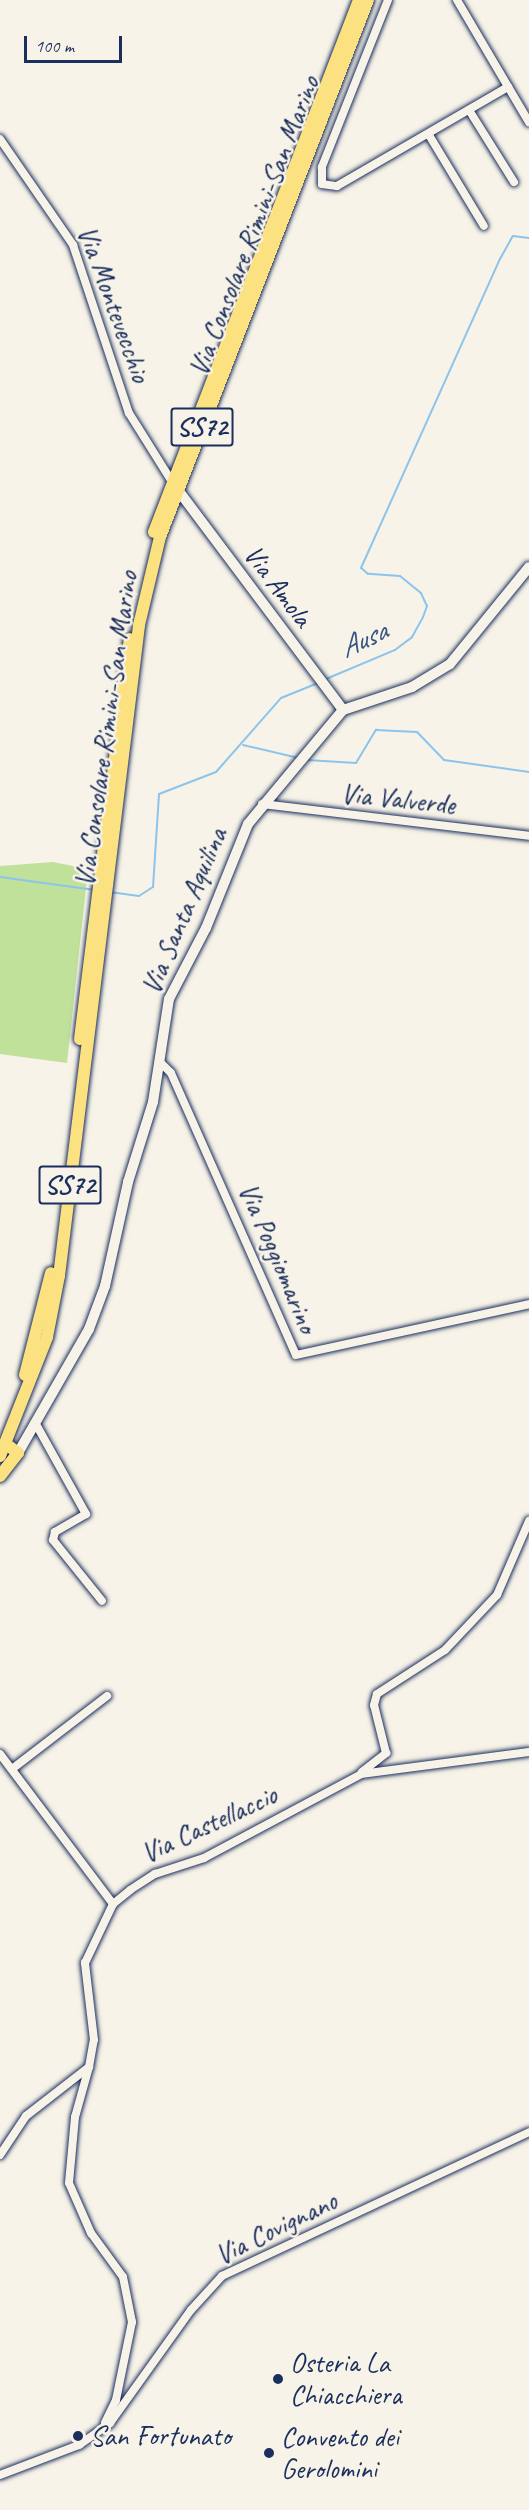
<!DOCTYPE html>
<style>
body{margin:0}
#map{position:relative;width:529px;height:2510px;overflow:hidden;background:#f7f3e8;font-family:Caveat,sans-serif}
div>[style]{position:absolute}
.green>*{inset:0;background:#c0e199}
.stream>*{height:2px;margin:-1px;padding:0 1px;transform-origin:1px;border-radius:1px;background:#8cc4eb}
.roads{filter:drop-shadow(0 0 2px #1b2f5e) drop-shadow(0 0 2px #1b2f5e)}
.street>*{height:8px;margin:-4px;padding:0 4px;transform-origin:4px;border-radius:4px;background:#f7f3e8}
.secondary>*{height:10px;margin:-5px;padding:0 5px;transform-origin:5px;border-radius:5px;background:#f7f3e8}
.primary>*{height:12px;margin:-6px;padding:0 6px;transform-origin:6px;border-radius:6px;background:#fbe180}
.dots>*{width:16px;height:16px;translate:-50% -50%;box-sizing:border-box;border:3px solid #f7f3e8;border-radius:50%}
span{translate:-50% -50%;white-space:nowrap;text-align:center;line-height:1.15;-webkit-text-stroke:5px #f7f3e8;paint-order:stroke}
.shield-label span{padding:2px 4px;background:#f7f3e8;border:2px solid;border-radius:4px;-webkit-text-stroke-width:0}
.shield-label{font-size:27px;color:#1b2f5e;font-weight:700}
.street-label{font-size:28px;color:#1b2f5e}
.poi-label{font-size:28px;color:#1b2f5e}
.left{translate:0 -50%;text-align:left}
.water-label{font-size:30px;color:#375481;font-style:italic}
.scale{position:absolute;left:24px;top:36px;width:98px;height:27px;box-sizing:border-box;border:3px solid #1b2f5e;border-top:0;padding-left:8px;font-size:18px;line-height:21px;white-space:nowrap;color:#1b2f5e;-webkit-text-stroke:4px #f7f3e8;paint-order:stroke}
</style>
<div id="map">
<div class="green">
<i style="clip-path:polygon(53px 862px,88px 869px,67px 1063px,0 1054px,0 866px)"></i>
</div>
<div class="stream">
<i style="left:326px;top:679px;width:75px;rotate:-22.8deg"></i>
<i style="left:395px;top:650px;width:21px;rotate:-37deg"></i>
<i style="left:412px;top:637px;width:23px;rotate:-61deg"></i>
<i style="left:423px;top:617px;width:12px;rotate:-70deg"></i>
<i style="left:427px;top:606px;width:14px;rotate:-115deg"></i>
<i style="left:421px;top:593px;width:27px;rotate:-141deg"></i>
<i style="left:400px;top:576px;width:32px;rotate:-176deg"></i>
<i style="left:368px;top:574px;width:9px;rotate:-139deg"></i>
<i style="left:361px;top:568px;width:339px;rotate:-65.8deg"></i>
<i style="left:500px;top:259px;width:26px;rotate:-61deg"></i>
<i style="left:513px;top:236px;width:16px;rotate:7deg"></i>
<i style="left:243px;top:745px;width:57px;rotate:13.1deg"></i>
<i style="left:307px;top:760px;width:49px;rotate:3.5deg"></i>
<i style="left:356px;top:763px;width:39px;rotate:-59deg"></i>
<i style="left:376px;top:730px;width:41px;rotate:2.8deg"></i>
<i style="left:417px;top:732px;width:39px;rotate:46deg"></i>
<i style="left:444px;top:760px;width:86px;rotate:8deg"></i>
<i style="left:0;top:877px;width:96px;rotate:7.8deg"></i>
<i style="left:110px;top:892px;width:29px;rotate:8deg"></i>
<i style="left:139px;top:896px;width:17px;rotate:-33deg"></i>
<i style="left:153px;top:887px;width:93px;rotate:-86.3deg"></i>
<i style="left:159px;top:794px;width:61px;rotate:-21.1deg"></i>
<i style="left:216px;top:772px;width:98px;rotate:-48.7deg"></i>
<i style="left:281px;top:698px;width:40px;rotate:-22deg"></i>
</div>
<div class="roads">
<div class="street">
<i style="left:388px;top:0;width:180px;rotate:111.6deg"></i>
<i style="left:322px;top:167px;width:17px;rotate:90deg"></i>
<i style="left:322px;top:184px;width:15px;rotate:8deg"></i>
<i style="left:337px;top:186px;width:198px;rotate:-30.1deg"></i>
<i style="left:457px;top:0;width:142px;rotate:59.5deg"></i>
<i style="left:469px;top:110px;width:85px;rotate:58deg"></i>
<i style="left:429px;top:135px;width:106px;rotate:58.9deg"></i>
<i style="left:0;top:139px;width:129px;rotate:55.4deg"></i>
<i style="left:73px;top:245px;width:177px;rotate:71.6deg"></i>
<i style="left:129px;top:413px;width:85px;rotate:58deg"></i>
<i style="left:262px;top:804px;width:269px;rotate:6.8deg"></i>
<i style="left:161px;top:1063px;width:14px;rotate:45deg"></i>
<i style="left:171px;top:1073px;width:308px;rotate:66.1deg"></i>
<i style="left:296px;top:1355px;width:239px;rotate:-12.3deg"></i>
<i style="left:37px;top:1426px;width:101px;rotate:60.9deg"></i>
<i style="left:86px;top:1514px;width:36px;rotate:150deg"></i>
<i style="left:55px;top:1532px;width:8px;rotate:104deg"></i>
<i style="left:53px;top:1540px;width:78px;rotate:51.2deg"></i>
<i style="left:0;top:1754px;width:188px;rotate:53deg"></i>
<i style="left:12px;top:1769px;width:120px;rotate:-37.5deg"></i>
<i style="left:362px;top:1772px;width:31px;rotate:-38deg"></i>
<i style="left:386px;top:1753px;width:49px;rotate:-104deg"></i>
<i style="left:374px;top:1705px;width:11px;rotate:-75deg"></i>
<i style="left:377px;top:1694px;width:81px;rotate:-32.9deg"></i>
<i style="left:445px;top:1650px;width:76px;rotate:-46.6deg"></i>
<i style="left:497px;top:1595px;width:81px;rotate:-66.6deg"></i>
<i style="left:89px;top:2067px;width:52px;rotate:105.6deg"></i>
<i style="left:75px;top:2117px;width:66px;rotate:95.2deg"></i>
<i style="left:69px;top:2183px;width:55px;rotate:66.3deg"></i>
<i style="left:91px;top:2233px;width:54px;rotate:54deg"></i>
<i style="left:123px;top:2277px;width:46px;rotate:78.7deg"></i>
<i style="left:132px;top:2322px;width:80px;rotate:101.6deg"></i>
<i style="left:116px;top:2400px;width:25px;rotate:116deg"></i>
<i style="left:0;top:2155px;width:47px;rotate:-56.3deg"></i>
<i style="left:26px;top:2116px;width:80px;rotate:-37.9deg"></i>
<i style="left:89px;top:2067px;width:27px;rotate:-80deg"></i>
<i style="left:94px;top:2040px;width:78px;rotate:-96.7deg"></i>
<i style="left:85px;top:1963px;width:65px;rotate:-64.6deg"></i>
<i style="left:113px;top:1904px;width:22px;rotate:-39deg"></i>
<i style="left:130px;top:1890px;width:30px;rotate:-33deg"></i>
<i style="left:155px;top:1874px;width:52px;rotate:-18.1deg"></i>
<i style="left:204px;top:1858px;width:178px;rotate:-28.1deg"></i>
<i style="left:361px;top:1774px;width:169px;rotate:-7.5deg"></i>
<i style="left:0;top:2475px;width:85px;rotate:-20.8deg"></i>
<i style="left:79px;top:2445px;width:38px;rotate:-35deg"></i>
<i style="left:110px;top:2423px;width:139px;rotate:-54.4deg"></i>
<i style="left:191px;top:2310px;width:46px;rotate:-47.6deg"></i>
<i style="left:222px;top:2276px;width:339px;rotate:-25.1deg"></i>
</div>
<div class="secondary">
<i style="left:178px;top:490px;width:275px;rotate:53.1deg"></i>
<i style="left:18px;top:1453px;width:143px;rotate:-60.2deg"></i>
<i style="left:89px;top:1329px;width:46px;rotate:-69.6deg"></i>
<i style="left:105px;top:1286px;width:107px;rotate:-77.5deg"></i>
<i style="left:128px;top:1182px;width:84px;rotate:-72.6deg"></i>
<i style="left:153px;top:1102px;width:104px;rotate:-81.2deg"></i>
<i style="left:169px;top:999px;width:80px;rotate:-62.5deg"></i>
<i style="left:206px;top:928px;width:112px;rotate:-68deg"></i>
<i style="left:248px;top:824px;width:148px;rotate:-50.2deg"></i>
<i style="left:343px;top:710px;width:73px;rotate:-18.4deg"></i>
<i style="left:412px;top:687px;width:44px;rotate:-31.2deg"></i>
<i style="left:450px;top:664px;width:125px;rotate:-50.8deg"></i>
</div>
<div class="primary">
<i style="left:154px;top:532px;width:570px;rotate:-68.93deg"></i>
<i style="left:80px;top:1039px;width:403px;rotate:-82.9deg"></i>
<i style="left:25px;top:1375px;width:105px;rotate:-75.7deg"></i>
<i style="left:0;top:1456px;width:128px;rotate:-68.4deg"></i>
<i style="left:47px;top:1337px;width:62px;rotate:-78.9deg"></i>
<i style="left:59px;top:1276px;width:656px;rotate:-82.99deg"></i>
<i style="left:139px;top:625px;width:90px;rotate:-76.6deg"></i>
<i style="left:160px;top:537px;width:576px;rotate:-68.83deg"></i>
<i style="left:0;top:1476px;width:29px;rotate:-52deg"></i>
<i style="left:18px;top:1453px;width:15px;rotate:-143deg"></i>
</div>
</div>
<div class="dots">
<i style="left:278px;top:2379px;background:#1b2f5e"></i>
<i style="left:78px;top:2436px;background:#1b2f5e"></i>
<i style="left:269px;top:2453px;background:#1b2f5e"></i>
</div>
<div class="shield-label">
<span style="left:202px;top:427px">SS72</span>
<span style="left:70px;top:1185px">SS72</span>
</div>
<div class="street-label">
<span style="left:254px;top:226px;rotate:-69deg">Via Consolare Rimini-San Marino</span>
<span style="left:114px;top:304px;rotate:70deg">Via Montevecchio</span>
<span style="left:278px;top:586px;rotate:53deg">Via Amola</span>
<span style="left:106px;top:729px;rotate:-82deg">Via Consolare Rimini-San Marino</span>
<span style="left:398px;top:799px;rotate:6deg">Via Valverde</span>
<span style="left:184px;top:911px;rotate:-67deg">Via Santa Aquilina</span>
<span style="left:278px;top:1258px;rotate:67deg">Via Poggiomarino</span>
<span style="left:209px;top:1824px;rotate:-25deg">Via Castellaccio</span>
<span style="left:276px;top:2228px;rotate:-26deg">Via Covignano</span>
</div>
<div class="poi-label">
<span class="left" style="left:290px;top:2379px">Osteria La<br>Chiacchiera</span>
<span class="left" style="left:90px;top:2436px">San Fortunato</span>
<span class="left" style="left:281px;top:2453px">Convento dei<br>Gerolomini</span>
</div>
<div class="water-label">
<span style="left:363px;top:639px;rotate:-25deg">Ausa</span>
</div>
<div class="scale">100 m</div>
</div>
